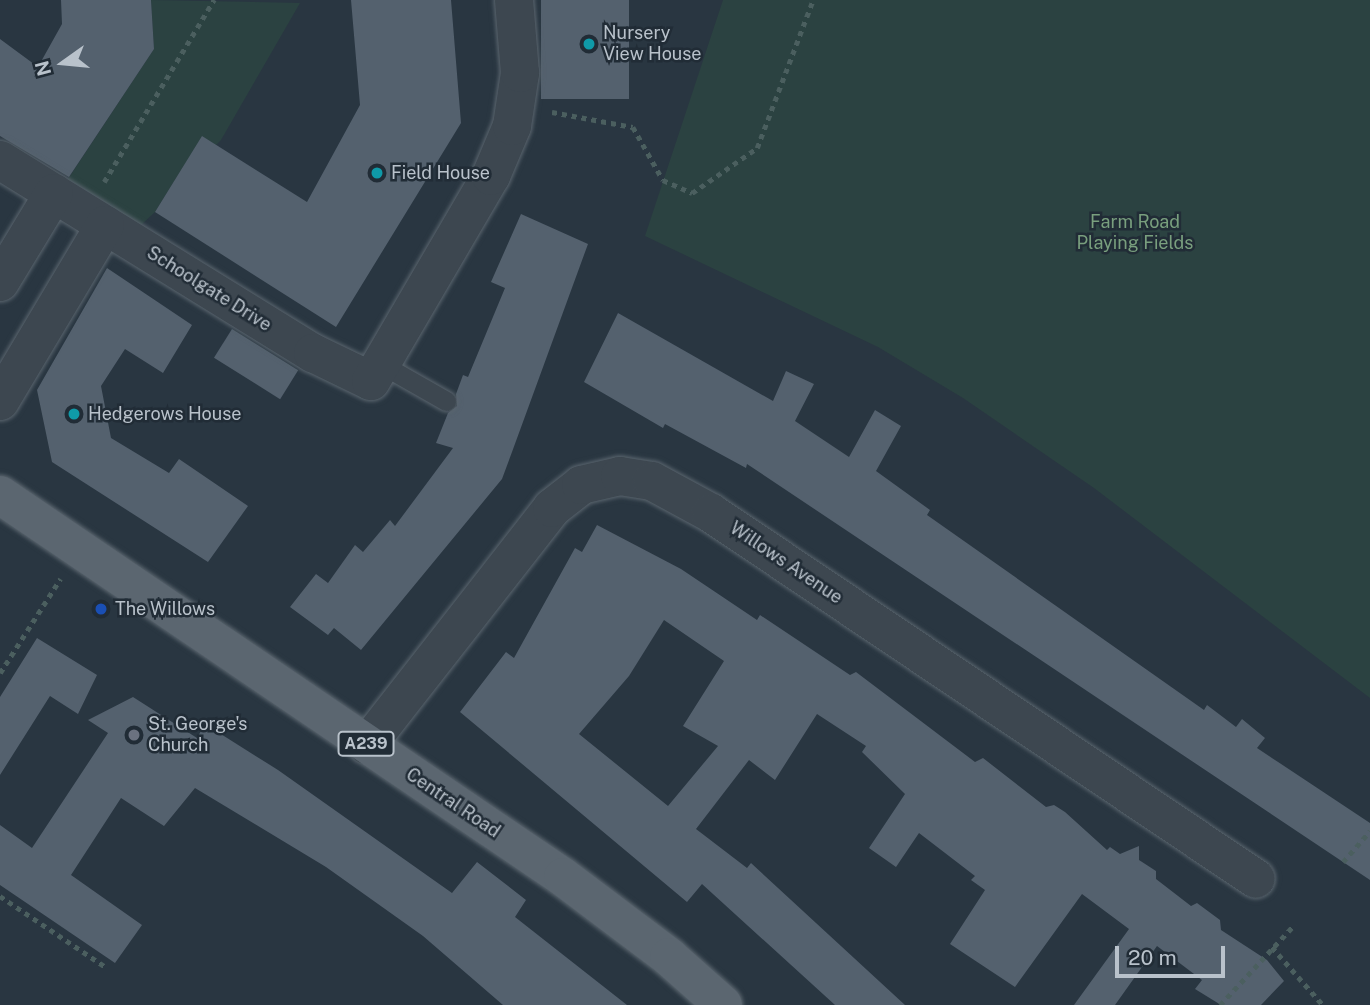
<!DOCTYPE html>
<style>
body{margin:0}
#map{position:relative;width:1370px;height:1005px;overflow:hidden;background:#293641;font-family:"Public Sans",sans-serif}
div>[style]{position:absolute}
.green>*{inset:0;background:#2b4241}
.building>*{inset:0;background:#54616e;transform-origin:0 0}
.path>*{height:4.5px;margin-top:-2.25px;transform-origin:0;background:repeating-linear-gradient(90deg,#4b5f5f 0 5px,transparent 0 10px)}
.roads{filter:drop-shadow(0 0 2px #5a656e) drop-shadow(0 0 2px #5a656e)}
.service>*{height:19px;margin:-9.5px;padding:0 9.5px;transform-origin:9.5px;border-radius:9.5px;background:#3d4750}
.minor>*{height:38px;margin:-19px;padding:0 19px;transform-origin:19px;border-radius:19px;background:#3d4750}
.primary>*{height:38px;margin:-19px;padding:0 19px;transform-origin:19px;border-radius:19px;background:#5b6670}
.dots>*{width:19px;height:19px;translate:-50% -50%;box-sizing:border-box;border:4px solid #212c36;border-radius:50%}
span{translate:-50% -50%;white-space:nowrap;text-align:center;line-height:1.15;-webkit-text-stroke:5px #212c36;paint-order:stroke}
.shield-label span{padding:2px 5px;background:#212c36;border:2px solid;border-radius:5px;-webkit-text-stroke-width:0}
.shield-label{font-size:16px;color:#b9c2cb;font-weight:700}
.poi-label{font-size:18px;color:#b9c2cb}
.left{translate:0 -50%;text-align:left}
.park-label{font-size:18px;color:#799f7e}
.street-label{font-size:18px;color:#b9c2cb}
.north{position:absolute;left:28px;top:28px;width:70px;height:70px;-webkit-text-stroke:5px #212c36;paint-order:stroke;rotate:255deg;font-size:19px;font-weight:700;line-height:28px;text-align:center;color:#b9c2cb}
.north::after{content:'';display:block;margin:auto;width:24px;height:32px;background:#b9c2cb;clip-path:polygon(50% 0,100% 100%,50% 72%,0 100%)}
.scale{position:absolute;left:1115px;top:946px;width:110px;height:32px;box-sizing:border-box;border:4px solid #b9c2cb;border-top:0;padding-left:9px;font-size:21px;line-height:24px;white-space:nowrap;color:#b9c2cb;-webkit-text-stroke:5px #212c36;paint-order:stroke}
</style>
<div id="map">
<div class="green">
<i style="clip-path:polygon(151px 0,300px 3px,221px 140px,216px 145px,202px 137px,155px 212px,141px 225px,68px 179px,154px 49px)"></i>
<i style="clip-path:polygon(723px 0,1370px 0,1370px 698px,1094px 488px,963px 398px,878px 347px,645px 236px)"></i>
</div>
<div class="building">
<i style="clip-path:polygon(61px 0,151px 0,154px 49px,69px 177px,0 136px,0 39px,38px 67px,62px 24px)"></i>
<i style="clip-path:polygon(351px 0,451px 0,461px 123px,336px 327px,155px 212px,202px 136px,307px 202px,360px 105px)"></i>
<i style="left:541px;top:0;width:88px;height:99px"></i>
<i style="clip-path:polygon(521px 214px,588px 244px,512px 452px,502px 479px,361px 650px,334px 628px,328px 635px,290px 607px,316px 574px,328px 583px,355px 545px,363px 552px,390px 520px,395px 526px,453px 448px,436px 443px,448px 413px,457px 406px,456px 394px,463px 375px,468px 377px,505px 288px,491px 282px)"></i>
<i style="clip-path:polygon(107px 268px,192px 325px,163px 373px,125px 349px,101px 386px,111px 438px,169px 473px,179px 459px,248px 506px,208px 562px,52px 462px,37px 390px)"></i>
<i style="clip-path:polygon(618px 313px,773px 401px,786px 371px,814px 384px,795px 421px,849px 457px,875px 410px,901px 426px,876px 471px,930px 510px,927px 515px,1204px 710px,1207px 705px,1236px 727px,1242px 719px,1265px 738px,1257px 748px,1370px 823px,1370px 880px,747px 464px,746px 468px,665px 424px,663px 428px,584px 382px)"></i>
<i style="left:232px;top:329px;width:78px;height:34px;rotate:32deg"></i>
<i style="clip-path:polygon(evenodd,597px 525px,681px 569px,757px 620px,760px 615px,850px 675px,856px 672px,975px 762px,983px 758px,1046px 807px,1054px 805px,1065px 812px,1107px 850px,1110px 847px,1120px 854px,1139px 846px,1139px 860px,1156px 871px,1156px 879px,1191px 906px,1197px 903px,1220px 920px,1221px 930px,1267px 960px,1284px 981px,1261px 1005px,1221px 1005px,1195px 989px,1202px 980px,1157px 946px,1115px 1005px,1074px 1005px,1129px 929px,1082px 894px,1015px 987px,950px 944px,985px 890px,971px 880px,975px 876px,919px 833px,896px 867px,869px 848px,905px 794px,862px 752px,866px 746px,817px 714px,775px 780px,749px 760px,696px 829px,747px 868px,751px 863px,905px 1005px,835px 1005px,702px 884px,687px 902px,460px 712px,506px 652px,514px 658px,575px 548px,582px 552px,597px 525px,664px 620px,724px 661px,683px 726px,718px 746px,668px 806px,579px 734px,629px 676px,664px 620px)"></i>
<i style="clip-path:polygon(37px 638px,97px 675px,78px 714px,50px 696px,0 775px,0 697px)"></i>
<i style="clip-path:polygon(133px 697px,197px 738px,205px 724px,278px 770px,452px 893px,477px 862px,526px 900px,515px 917px,627px 1005px,503px 1005px,423px 936px,326px 867px,195px 788px,164px 826px,121px 798px,71px 875px,142px 925px,115px 963px,0 885px,0 825px,32px 848px,108px 733px,88px 720px)"></i>
</div>
<div class="path">
<i style="left:552px;top:112px;width:82px;rotate:10.5deg"></i>
<i style="left:633px;top:127px;width:61px;rotate:60.5deg"></i>
<i style="left:663px;top:180px;width:32px;rotate:24deg"></i>
<i style="left:692px;top:193px;width:79px;rotate:-34.7deg"></i>
<i style="left:757px;top:148px;width:158px;rotate:-69.3deg"></i>
<i style="left:104px;top:182px;width:213px;rotate:-58.9deg"></i>
<i style="left:0;top:673px;width:112px;rotate:-57.4deg"></i>
<i style="left:1343px;top:862px;width:41px;rotate:-48.9deg"></i>
<i style="left:0;top:896px;width:129px;rotate:33.9deg"></i>
<i style="left:1272px;top:947px;width:77px;rotate:48.7deg"></i>
<i style="left:1220px;top:1005px;width:110px;rotate:-47.2deg"></i>
</div>
<div class="roads">
<div class="service">
<i style="left:381px;top:364px;width:75px;rotate:29.6deg"></i>
</div>
<div class="minor">
<i style="left:0;top:160px;width:368px;rotate:31.7deg"></i>
<i style="left:313px;top:353px;width:64px;rotate:25.8deg"></i>
<i style="left:371px;top:381px;width:238px;rotate:-59.7deg"></i>
<i style="left:491px;top:176px;width:54px;rotate:-67.2deg"></i>
<i style="left:512px;top:126px;width:54px;rotate:-81.4deg"></i>
<i style="left:520px;top:73px;width:73px;rotate:-94.7deg"></i>
<i style="left:0;top:282px;width:104px;rotate:-58.8deg"></i>
<i style="left:0;top:401px;width:205px;rotate:-59.2deg"></i>
<i style="left:367px;top:745px;width:301px;rotate:-52deg"></i>
<i style="left:552px;top:508px;width:37px;rotate:-38deg"></i>
<i style="left:581px;top:485px;width:40px;rotate:-13deg"></i>
<i style="left:620px;top:476px;width:32px;rotate:9deg"></i>
<i style="left:652px;top:481px;width:67px;rotate:28.5deg"></i>
<i style="left:711px;top:513px;width:656px;rotate:33.88deg"></i>
</div>
<div class="primary">
<i style="left:0;top:495px;width:680px;rotate:34.16deg"></i>
<i style="left:563px;top:877px;width:133px;rotate:37deg"></i>
<i style="left:669px;top:957px;width:72px;rotate:41.6deg"></i>
</div>
</div>
<div class="dots">
<i style="left:589px;top:44px;background:#0f9aa8"></i>
<i style="left:377px;top:173px;background:#0f9aa8"></i>
<i style="left:74px;top:414px;background:#0f9aa8"></i>
<i style="left:101px;top:609px;background:#1a4fb4"></i>
<i style="left:134px;top:735px;background:#6b7280"></i>
</div>
<div class="shield-label">
<span style="left:366px;top:744px">A239</span>
</div>
<div class="poi-label">
<span class="left" style="left:603px;top:44px">Nursery<br>View House</span>
<span class="left" style="left:391px;top:173px">Field House</span>
<span class="left" style="left:88px;top:414px">Hedgerows House</span>
<span class="left" style="left:115px;top:609px">The Willows</span>
<span class="left" style="left:148px;top:735px">St. George's<br>Church</span>
</div>
<div class="park-label">
<span style="left:1135px;top:233px">Farm Road<br>Playing Fields</span>
</div>
<div class="street-label">
<span style="left:209px;top:289px;rotate:32deg">Schoolgate Drive</span>
<span style="left:786px;top:563px;rotate:34deg">Willows Avenue</span>
<span style="left:453px;top:803px;rotate:34deg">Central Road</span>
</div>
<div class="north">N</div>
<div class="scale">20 m</div>
</div>
